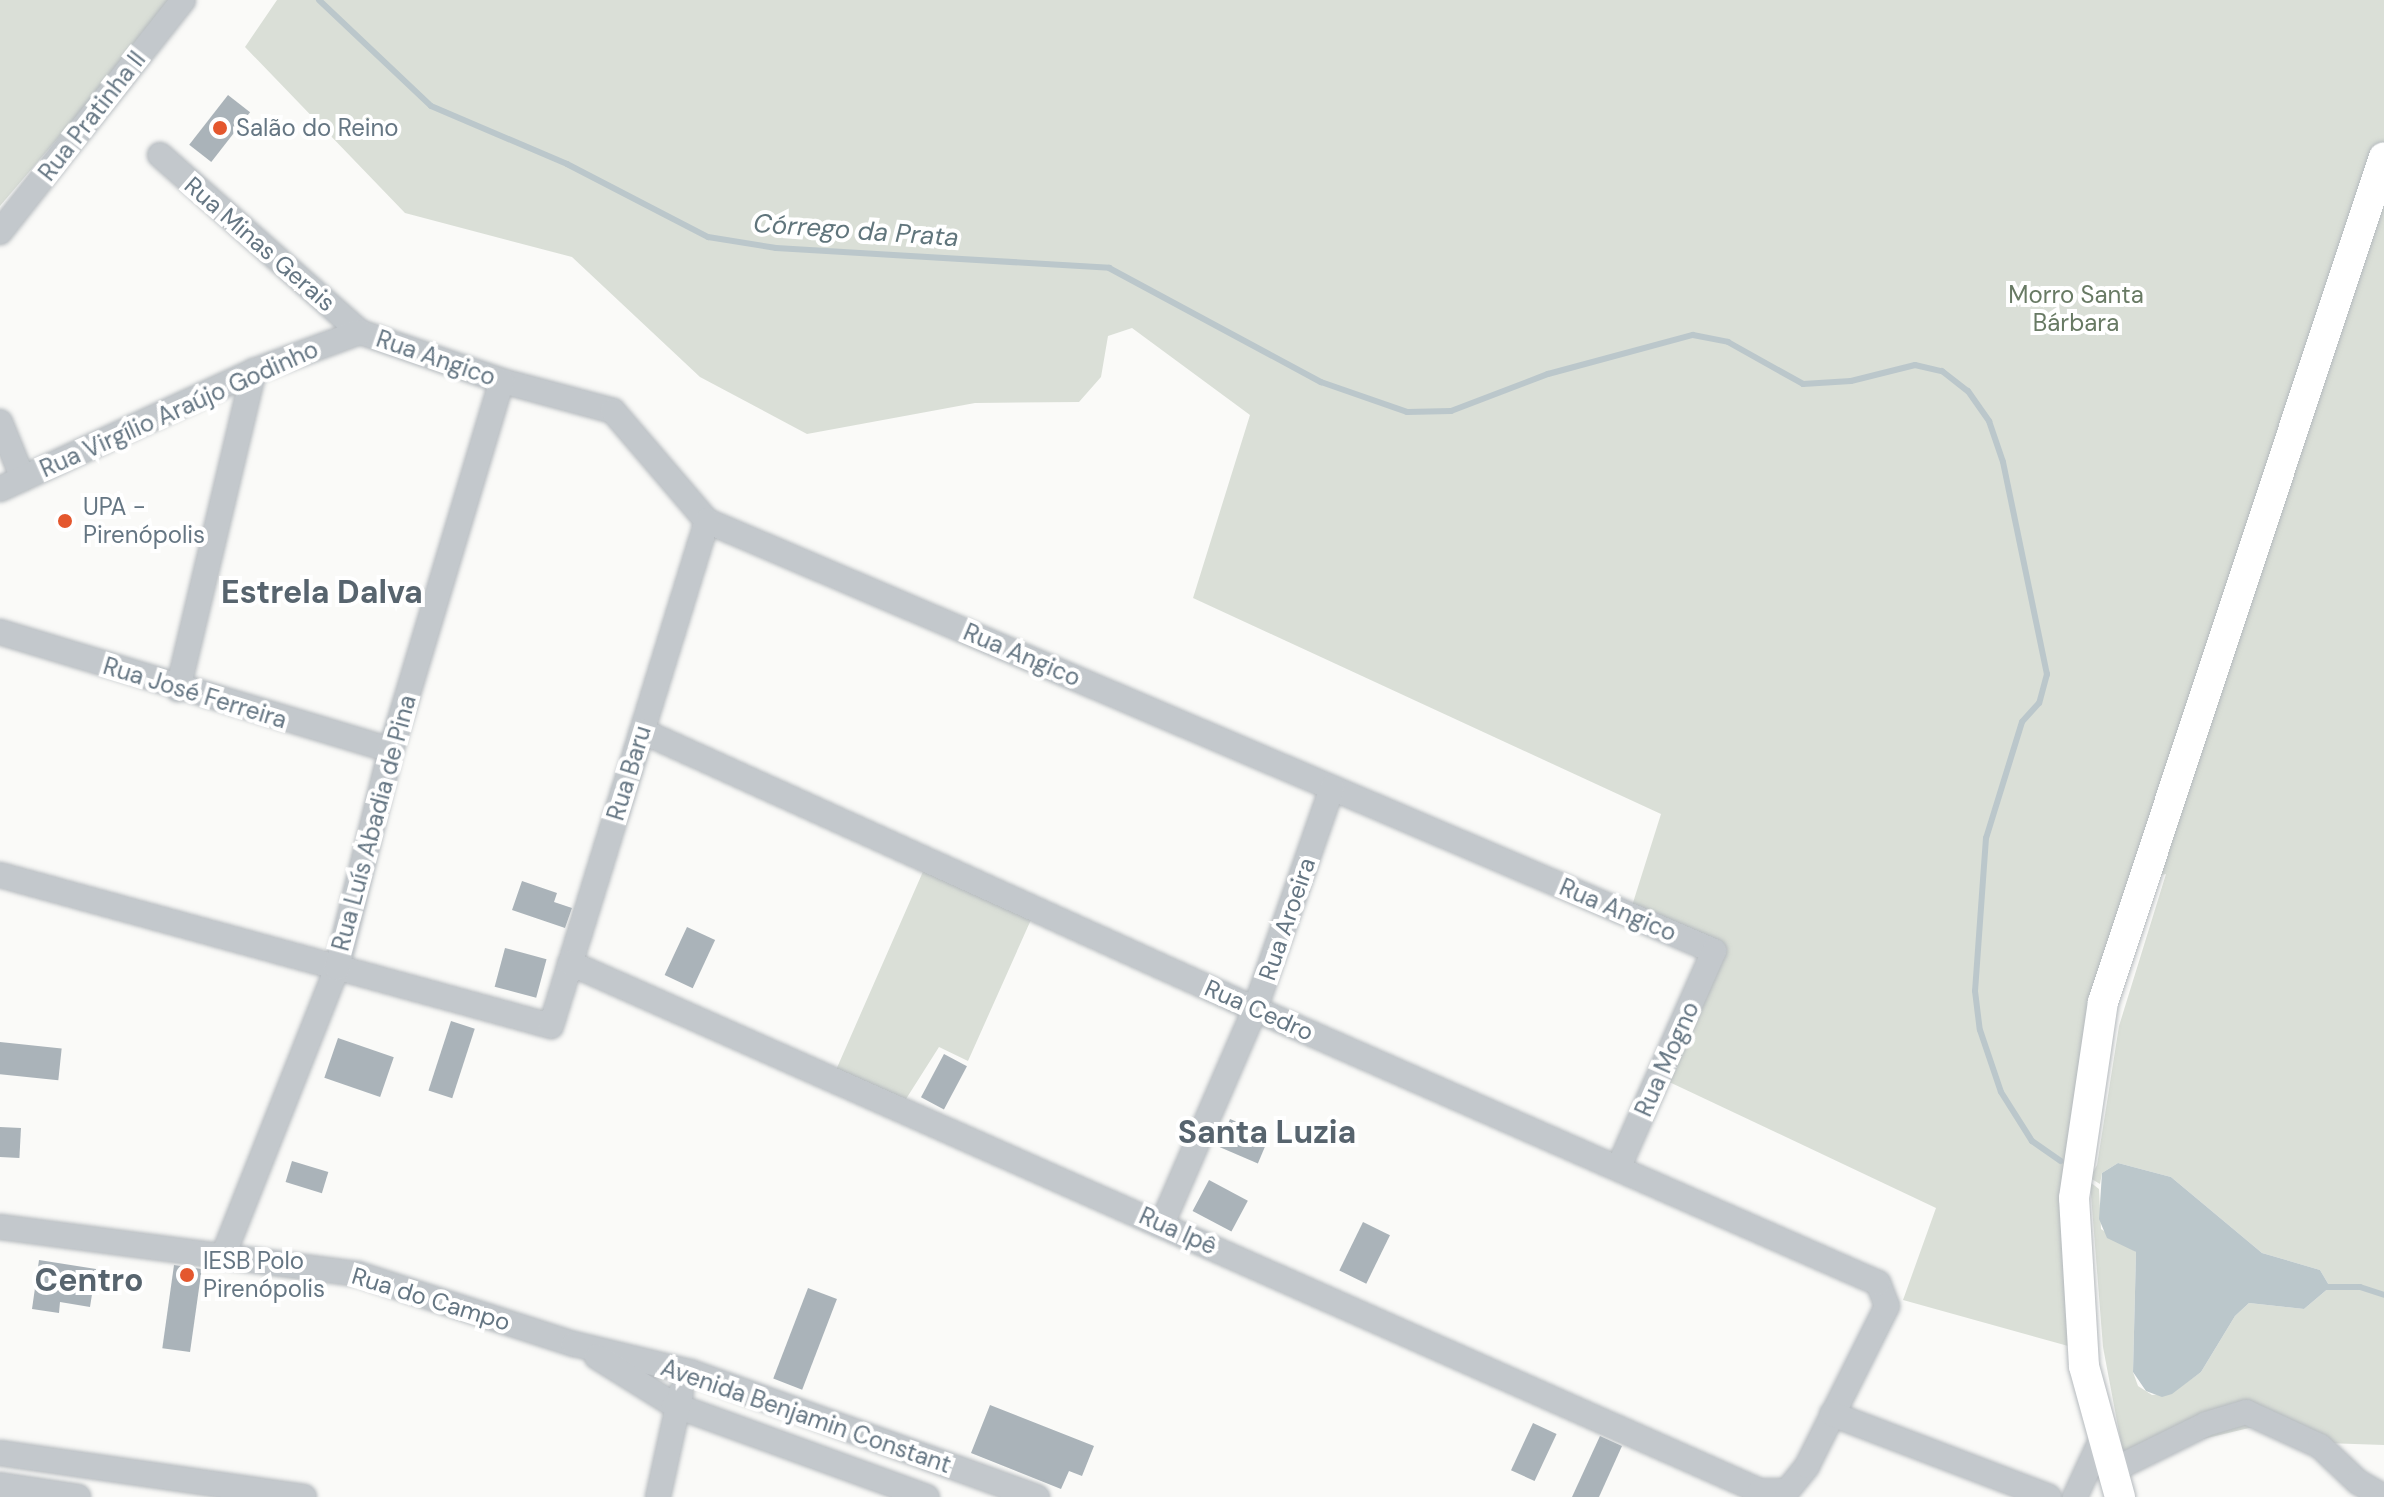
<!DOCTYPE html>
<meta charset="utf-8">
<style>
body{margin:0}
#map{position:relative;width:2384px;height:1497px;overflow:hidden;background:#fafaf8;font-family:"DM Sans",sans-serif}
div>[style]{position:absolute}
.green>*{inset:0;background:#dadfd7}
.water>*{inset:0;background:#bbc7cb}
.stream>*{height:6px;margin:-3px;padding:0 3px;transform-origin:3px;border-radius:3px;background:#bbc7cb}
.building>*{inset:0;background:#aab3b9;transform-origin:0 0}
.roads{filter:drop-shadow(0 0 2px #b5babe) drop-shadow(0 0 2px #b5babe)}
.minor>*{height:24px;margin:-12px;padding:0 12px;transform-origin:12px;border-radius:12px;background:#c3c8cc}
.major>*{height:30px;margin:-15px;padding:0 15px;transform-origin:15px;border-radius:15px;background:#fff}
.dots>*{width:22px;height:22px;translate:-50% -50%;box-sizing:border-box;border:4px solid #fff;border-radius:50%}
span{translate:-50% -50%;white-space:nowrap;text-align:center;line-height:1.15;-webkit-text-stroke:8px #fff;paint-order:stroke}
.street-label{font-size:24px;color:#657683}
.poi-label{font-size:24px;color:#657683}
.left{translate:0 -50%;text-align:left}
.park-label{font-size:24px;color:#687a64}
.water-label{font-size:26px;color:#60757c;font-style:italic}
.district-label{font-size:32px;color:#57646e;font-weight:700}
</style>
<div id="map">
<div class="green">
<i style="clip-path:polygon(0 0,176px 0,0 206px)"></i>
<i style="clip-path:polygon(277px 0,2384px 0,2384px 1445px,2325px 1443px,2270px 1423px,2203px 1439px,2144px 1464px,2131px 1463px,2122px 1448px,2103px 1347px,2090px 1182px,2099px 1189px,2101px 1229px,2136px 1252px,2133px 1372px,2138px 1386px,2152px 1395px,2172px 1393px,2201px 1372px,2235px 1316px,2249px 1303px,2304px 1309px,2330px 1287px,2320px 1270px,2262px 1253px,2171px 1177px,2118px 1163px,2102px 1173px,2100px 1184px,2090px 1178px,2097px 1165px,2119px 1026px,2166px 874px,2143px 879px,2101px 1002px,2070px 1207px,2079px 1349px,1903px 1300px,1936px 1208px,1665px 1080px,1720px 947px,1631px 909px,1661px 814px,1193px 598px,1250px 415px,1132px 328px,1108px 336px,1101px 377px,1079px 402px,975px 403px,807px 434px,700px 377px,572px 257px,405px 213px,245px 47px)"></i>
<i style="clip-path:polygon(925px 867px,1034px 913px,968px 1061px,939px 1047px,906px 1099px,836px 1070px)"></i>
</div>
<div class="water">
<i style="clip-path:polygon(2118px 1163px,2171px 1177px,2262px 1253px,2320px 1270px,2330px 1287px,2304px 1309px,2249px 1303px,2235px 1316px,2201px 1372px,2172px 1394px,2162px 1397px,2146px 1391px,2133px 1372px,2136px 1252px,2107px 1238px,2099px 1219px,2102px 1173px)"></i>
</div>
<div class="stream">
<i style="left:319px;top:0;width:154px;rotate:43.4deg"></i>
<i style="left:431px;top:106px;width:148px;rotate:23.1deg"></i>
<i style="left:567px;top:164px;width:159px;rotate:27.4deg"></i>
<i style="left:708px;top:237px;width:69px;rotate:9.2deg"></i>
<i style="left:776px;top:248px;width:334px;rotate:3.4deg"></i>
<i style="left:1109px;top:268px;width:241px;rotate:28.3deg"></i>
<i style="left:1321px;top:382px;width:91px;rotate:19.2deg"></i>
<i style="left:1407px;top:412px;width:44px;rotate:-1.3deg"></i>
<i style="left:1451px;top:411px;width:104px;rotate:-20.9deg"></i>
<i style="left:1548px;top:374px;width:150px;rotate:-15.1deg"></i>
<i style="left:1693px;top:335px;width:36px;rotate:11deg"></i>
<i style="left:1728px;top:342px;width:86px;rotate:29.2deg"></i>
<i style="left:1803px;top:384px;width:48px;rotate:-3.6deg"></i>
<i style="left:1851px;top:381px;width:66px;rotate:-14deg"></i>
<i style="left:1915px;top:365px;width:28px;rotate:13deg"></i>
<i style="left:1942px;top:371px;width:33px;rotate:38deg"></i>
<i style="left:1968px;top:391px;width:37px;rotate:55deg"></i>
<i style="left:1989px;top:421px;width:43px;rotate:71.1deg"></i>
<i style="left:2003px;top:462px;width:217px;rotate:78.3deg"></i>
<i style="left:2047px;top:674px;width:30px;rotate:105deg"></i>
<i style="left:2039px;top:703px;width:25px;rotate:132deg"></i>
<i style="left:2022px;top:722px;width:121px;rotate:107.2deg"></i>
<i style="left:1986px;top:838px;width:153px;rotate:94.1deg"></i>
<i style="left:1975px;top:991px;width:39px;rotate:83deg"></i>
<i style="left:1980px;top:1030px;width:65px;rotate:71.3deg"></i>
<i style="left:2001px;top:1092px;width:58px;rotate:57.7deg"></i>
<i style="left:2032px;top:1141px;width:35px;rotate:35deg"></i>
<i style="left:2325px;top:1287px;width:35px"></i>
<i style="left:2360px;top:1287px;width:25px;rotate:18deg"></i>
</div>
<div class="building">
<i style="left:228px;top:95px;width:28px;height:63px;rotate:38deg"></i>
<i style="clip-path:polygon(522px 881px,557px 893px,554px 902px,572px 908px,565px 928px,512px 910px)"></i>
<i style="left:687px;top:927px;width:31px;height:53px;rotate:25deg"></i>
<i style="left:505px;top:948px;width:43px;height:40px;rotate:15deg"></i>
<i style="left:451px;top:1021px;width:25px;height:73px;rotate:18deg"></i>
<i style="left:338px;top:1038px;width:59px;height:42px;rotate:19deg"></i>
<i style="left:0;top:1042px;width:62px;height:32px;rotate:6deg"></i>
<i style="left:944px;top:1054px;width:26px;height:49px;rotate:28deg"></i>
<i style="left:1230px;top:1119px;width:43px;height:30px;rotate:23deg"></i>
<i style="left:0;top:1127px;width:21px;height:30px;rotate:3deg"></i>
<i style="left:292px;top:1161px;width:38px;height:22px;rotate:17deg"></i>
<i style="left:1209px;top:1180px;width:44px;height:35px;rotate:28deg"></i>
<i style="left:1363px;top:1222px;width:30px;height:54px;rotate:26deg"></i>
<i style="clip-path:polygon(39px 1260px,96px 1269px,90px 1307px,60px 1302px,59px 1313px,32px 1309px)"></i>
<i style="left:174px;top:1265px;width:28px;height:84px;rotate:8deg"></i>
<i style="left:808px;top:1288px;width:31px;height:97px;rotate:21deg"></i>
<i style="clip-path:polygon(990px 1405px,1094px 1446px,1082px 1476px,1069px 1471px,1061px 1489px,971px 1453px)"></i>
<i style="left:1533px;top:1423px;width:26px;height:52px;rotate:25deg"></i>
<i style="clip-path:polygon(1600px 1436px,1622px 1446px,1599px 1497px,1572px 1497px)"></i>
</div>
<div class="roads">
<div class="minor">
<i style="left:160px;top:155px;width:267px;rotate:41.5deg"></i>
<i style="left:360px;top:332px;width:150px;rotate:19deg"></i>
<i style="left:502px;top:381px;width:115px;rotate:15.1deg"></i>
<i style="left:613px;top:411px;width:145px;rotate:49.5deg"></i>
<i style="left:707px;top:521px;width:1095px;rotate:23.12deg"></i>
<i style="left:1714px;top:951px;width:235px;rotate:113.8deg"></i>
<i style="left:0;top:232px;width:295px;rotate:-51.7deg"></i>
<i style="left:0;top:422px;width:61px;rotate:68deg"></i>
<i style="left:0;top:489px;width:280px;rotate:-24.9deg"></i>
<i style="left:254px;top:371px;width:113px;rotate:-20.2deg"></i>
<i style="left:0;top:632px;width:408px;rotate:16.8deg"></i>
<i style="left:178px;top:689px;width:327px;rotate:-76.6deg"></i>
<i style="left:0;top:875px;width:571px;rotate:15.33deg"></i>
<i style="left:551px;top:1026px;width:529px;rotate:-72.83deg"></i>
<i style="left:570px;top:963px;width:1302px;rotate:23.93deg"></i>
<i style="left:1760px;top:1491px;width:27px"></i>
<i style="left:1787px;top:1491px;width:32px;rotate:-51deg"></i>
<i style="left:1807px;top:1466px;width:179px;rotate:-63.4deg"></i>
<i style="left:1887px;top:1306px;width:25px;rotate:-111deg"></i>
<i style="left:1878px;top:1283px;width:681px;rotate:-156.26deg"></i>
<i style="left:1255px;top:1009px;width:673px;rotate:-155.61deg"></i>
<i style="left:1162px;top:1224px;width:234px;rotate:-66.6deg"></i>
<i style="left:1255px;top:1009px;width:234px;rotate:-70.8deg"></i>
<i style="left:0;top:1227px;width:361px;rotate:7.5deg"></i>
<i style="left:358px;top:1274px;width:227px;rotate:18deg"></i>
<i style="left:574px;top:1344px;width:120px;rotate:13.5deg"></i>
<i style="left:691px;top:1372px;width:368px;rotate:19.9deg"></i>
<i style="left:223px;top:1256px;width:310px;rotate:-68.4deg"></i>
<i style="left:337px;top:968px;width:225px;rotate:-76.1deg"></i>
<i style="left:391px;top:750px;width:385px;rotate:-73.3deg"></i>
<i style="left:597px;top:1357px;width:91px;rotate:31.9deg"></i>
<i style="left:674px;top:1405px;width:269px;rotate:20deg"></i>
<i style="left:1832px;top:1414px;width:232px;rotate:20.9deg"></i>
<i style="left:0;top:1453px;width:307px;rotate:8.2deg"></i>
<i style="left:2113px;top:1470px;width:104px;rotate:-26.3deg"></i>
<i style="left:2206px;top:1424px;width:42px;rotate:-16.7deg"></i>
<i style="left:2246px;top:1412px;width:81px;rotate:24.7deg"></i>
<i style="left:2320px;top:1446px;width:52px;rotate:43.5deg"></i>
<i style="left:2358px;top:1482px;width:30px;rotate:30deg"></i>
<i style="left:0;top:1485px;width:79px;rotate:8.7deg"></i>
<i style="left:658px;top:1497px;width:107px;rotate:-77.6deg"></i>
<i style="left:2075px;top:1497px;width:69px;rotate:-65.3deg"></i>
</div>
<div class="major">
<i style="left:2120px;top:1497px;width:136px;rotate:-105.4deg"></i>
<i style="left:2084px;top:1366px;width:168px;rotate:-93.4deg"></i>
<i style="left:2074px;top:1198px;width:198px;rotate:-81.6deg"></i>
<i style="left:2103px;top:1002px;width:890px;rotate:-71.61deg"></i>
</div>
</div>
<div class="dots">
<i style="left:220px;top:128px;background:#e4572e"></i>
<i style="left:65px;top:521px;background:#e4572e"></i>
<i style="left:187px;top:1275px;background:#e4572e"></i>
</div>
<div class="street-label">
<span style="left:92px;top:116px;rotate:-52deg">Rua Pratinha II</span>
<span style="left:260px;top:244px;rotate:41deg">Rua Minas Gerais</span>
<span style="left:436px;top:358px;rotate:19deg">Rua Angico</span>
<span style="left:179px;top:409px;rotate:-24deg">Rua Virgílio Araújo Godinho</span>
<span style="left:1022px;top:655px;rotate:23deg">Rua Angico</span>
<span style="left:195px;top:693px;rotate:17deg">Rua José Ferreira</span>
<span style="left:629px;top:773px;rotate:-73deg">Rua Baru</span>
<span style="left:374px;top:823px;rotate:-75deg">Rua Luís Abadia de Pina</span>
<span style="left:1618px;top:910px;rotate:23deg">Rua Angico</span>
<span style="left:1287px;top:919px;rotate:-71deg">Rua Aroeira</span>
<span style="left:1259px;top:1010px;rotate:24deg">Rua Cedro</span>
<span style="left:1667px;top:1059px;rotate:-66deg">Rua Mogno</span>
<span style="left:1178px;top:1231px;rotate:24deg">Rua Ipê</span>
<span style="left:431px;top:1299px;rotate:17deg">Rua do Campo</span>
<span style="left:806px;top:1416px;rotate:19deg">Avenida Benjamin Constant</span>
</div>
<div class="poi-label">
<span class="left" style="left:236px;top:128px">Salão do Reino</span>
<span class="left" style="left:83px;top:521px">UPA -<br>Pirenópolis</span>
<span class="left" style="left:203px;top:1275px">IESB Polo<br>Pirenópolis</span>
</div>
<div class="park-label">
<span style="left:2076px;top:309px">Morro Santa<br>Bárbara</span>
</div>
<div class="water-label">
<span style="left:856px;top:231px;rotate:4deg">Córrego da Prata</span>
</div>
<div class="district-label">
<span style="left:322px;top:592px">Estrela Dalva</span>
<span style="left:1267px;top:1132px">Santa Luzia</span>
<span style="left:89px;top:1280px">Centro</span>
</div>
</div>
